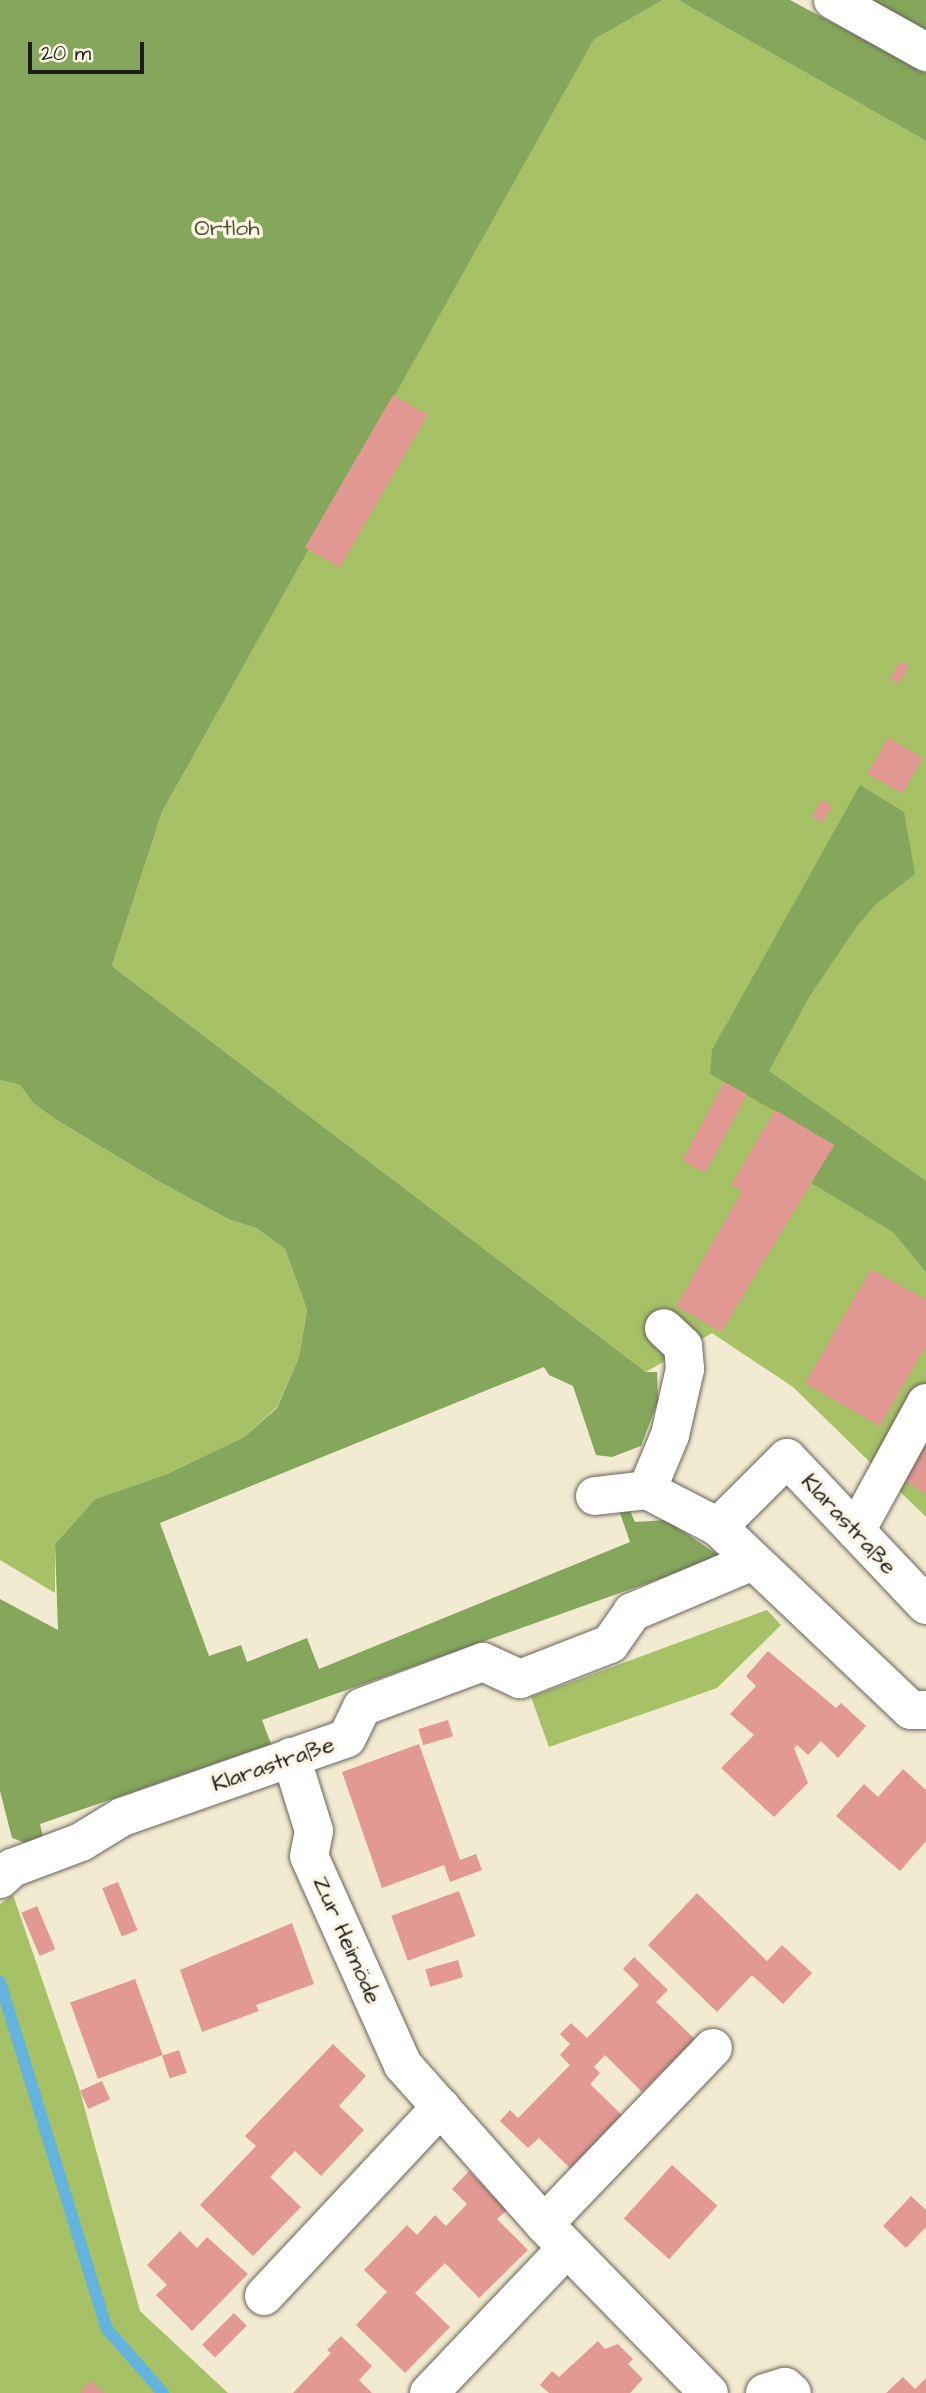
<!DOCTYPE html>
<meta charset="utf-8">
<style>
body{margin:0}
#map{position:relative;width:926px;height:2393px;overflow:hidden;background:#f3ebd1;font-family:"Architects Daughter",sans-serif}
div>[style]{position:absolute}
.green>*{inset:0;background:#a7c167}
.forest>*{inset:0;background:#85a75c}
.stream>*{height:12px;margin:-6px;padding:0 6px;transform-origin:6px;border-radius:6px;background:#63b3dd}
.building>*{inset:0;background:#e29994;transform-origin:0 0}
.roads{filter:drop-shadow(0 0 2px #67645b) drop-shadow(0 0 2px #67645b)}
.minor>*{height:38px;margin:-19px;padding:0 19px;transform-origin:19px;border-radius:19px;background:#fff}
span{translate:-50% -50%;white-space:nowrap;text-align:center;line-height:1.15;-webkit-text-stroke:7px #fcf5e5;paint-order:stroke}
.park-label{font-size:23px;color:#4d5636}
.street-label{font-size:23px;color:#1c1c1c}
.scale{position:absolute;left:28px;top:42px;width:116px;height:32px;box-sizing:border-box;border:4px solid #1c1c1c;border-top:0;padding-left:9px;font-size:21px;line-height:24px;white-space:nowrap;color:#1c1c1c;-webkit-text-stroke:5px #fcf5e5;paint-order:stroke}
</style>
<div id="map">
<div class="green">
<i style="clip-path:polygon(663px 0,678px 0,926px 141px,926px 1517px,793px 1387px,712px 1333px,646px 1372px,112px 966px,162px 812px,594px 38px)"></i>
<i style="clip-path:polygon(0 1080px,20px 1085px,33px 1103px,55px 1119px,158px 1181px,230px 1220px,256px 1228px,285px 1249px,307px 1310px,299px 1357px,277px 1407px,244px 1437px,167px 1474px,95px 1499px,55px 1544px,55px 1593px,0 1560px)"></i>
<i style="clip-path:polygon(767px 1610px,781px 1625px,717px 1688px,549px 1747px,531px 1697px)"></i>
<i style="clip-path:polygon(13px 1895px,78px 2084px,140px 2311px,228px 2393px,0 2393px,0 1904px)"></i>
</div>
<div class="forest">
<i style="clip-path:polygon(0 0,663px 0,594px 39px,162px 812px,112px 966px,646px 1372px,657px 1372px,658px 1401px,641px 1446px,612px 1457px,596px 1455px,573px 1386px,549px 1375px,544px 1367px,160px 1523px,209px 1656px,241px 1645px,247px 1662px,307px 1638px,319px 1669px,630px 1542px,620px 1513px,630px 1511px,635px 1522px,666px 1520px,721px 1557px,262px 1720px,271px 1744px,40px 1824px,46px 1850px,12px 1838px,0 1791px,0 1599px,58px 1630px,55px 1544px,95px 1499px,167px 1474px,244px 1437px,277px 1408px,299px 1357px,307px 1310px,285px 1249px,256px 1228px,230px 1220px,158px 1181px,55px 1119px,33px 1103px,20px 1085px,0 1080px)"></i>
<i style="clip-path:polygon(678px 0,790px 0,926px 73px,926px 141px)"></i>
<i style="clip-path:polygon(851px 0,926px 0,926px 42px)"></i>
<i style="clip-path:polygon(860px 785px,904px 812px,915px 874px,875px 905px,857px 926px,809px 997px,769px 1071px,926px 1181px,926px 1272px,893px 1232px,811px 1183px,834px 1145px,710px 1074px,712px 1050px)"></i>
</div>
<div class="stream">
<i style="left:0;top:1982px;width:363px;rotate:72.9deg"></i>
<i style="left:107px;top:2329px;width:85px;rotate:48.8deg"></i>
</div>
<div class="building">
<i style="left:393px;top:395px;width:40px;height:176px;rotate:30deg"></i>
<i style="left:900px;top:661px;width:10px;height:20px;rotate:29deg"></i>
<i style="left:888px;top:738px;width:40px;height:41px;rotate:30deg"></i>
<i style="left:822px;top:800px;width:12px;height:19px;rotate:31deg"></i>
<i style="left:724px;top:1082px;width:26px;height:89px;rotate:28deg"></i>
<i style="clip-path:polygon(775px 1110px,834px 1145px,721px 1332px,676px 1306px,742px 1191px,731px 1185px)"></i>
<i style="clip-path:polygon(871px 1269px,926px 1300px,926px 1345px,880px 1426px,805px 1383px)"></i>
<i style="clip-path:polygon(926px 1445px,926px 1494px,905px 1481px)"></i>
<i style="clip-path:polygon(768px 1651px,836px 1708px,841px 1703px,866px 1726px,838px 1758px,821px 1741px,808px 1755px,797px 1745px,794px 1748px,808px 1783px,774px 1817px,721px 1768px,754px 1735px,730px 1714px,756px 1686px,746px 1676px)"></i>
<i style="left:448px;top:1720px;width:17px;height:31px;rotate:73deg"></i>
<i style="clip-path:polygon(419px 1744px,460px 1860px,476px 1854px,482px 1870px,450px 1882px,444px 1865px,382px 1888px,342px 1772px)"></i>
<i style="clip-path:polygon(903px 1769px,926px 1790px,926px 1841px,900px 1871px,836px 1816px,864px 1784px,878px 1797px)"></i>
<i style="left:118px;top:1882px;width:52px;height:17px;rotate:68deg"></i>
<i style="left:459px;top:1891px;width:48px;height:72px;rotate:70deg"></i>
<i style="clip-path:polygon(697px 1893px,767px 1961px,782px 1945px,812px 1973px,783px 2004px,752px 1975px,717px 2012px,648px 1945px)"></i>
<i style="left:37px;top:1906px;width:47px;height:17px;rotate:67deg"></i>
<i style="clip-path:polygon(292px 1923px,314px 1984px,256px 2005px,259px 2011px,202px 2032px,180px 1970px)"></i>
<i style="clip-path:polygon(634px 1957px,668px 1990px,656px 2002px,695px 2039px,642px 2092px,605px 2055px,594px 2067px,600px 2073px,590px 2084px,626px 2119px,574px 2172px,539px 2138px,528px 2148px,500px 2121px,510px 2110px,518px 2118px,570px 2065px,560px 2055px,570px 2044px,560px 2034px,571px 2023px,587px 2038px,639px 1985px,623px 1969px)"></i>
<i style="left:458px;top:1960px;width:18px;height:34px;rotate:74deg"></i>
<i style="left:135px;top:1979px;width:81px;height:69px;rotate:70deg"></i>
<i style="clip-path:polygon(333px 2044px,366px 2076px,339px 2106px,364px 2130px,321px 2176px,295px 2151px,270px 2177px,301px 2207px,253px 2256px,200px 2205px,256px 2146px,245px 2136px)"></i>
<i style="left:179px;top:2050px;width:24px;height:18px;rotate:71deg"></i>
<i style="left:102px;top:2081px;width:20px;height:24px;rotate:66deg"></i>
<i style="left:672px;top:2165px;width:61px;height:72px;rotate:42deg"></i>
<i style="clip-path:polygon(469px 2171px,507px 2210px,497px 2219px,528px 2250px,479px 2298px,445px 2263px,415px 2293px,450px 2327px,405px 2373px,356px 2325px,387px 2292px,364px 2270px,407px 2225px,417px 2235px,435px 2215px,446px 2226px,467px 2204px,452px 2189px)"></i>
<i style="clip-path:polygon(911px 2196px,926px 2210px,926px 2227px,906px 2248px,883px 2226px)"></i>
<i style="clip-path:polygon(180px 2231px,197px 2248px,207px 2237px,248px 2274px,192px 2331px,156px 2295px,167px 2285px,147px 2265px)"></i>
<i style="left:234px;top:2313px;width:18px;height:45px;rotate:45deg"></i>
<i style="clip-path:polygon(341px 2336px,372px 2366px,359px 2380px,372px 2393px,293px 2393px,331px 2353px,327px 2350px)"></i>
<i style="clip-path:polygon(598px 2341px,605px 2349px,618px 2344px,633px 2359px,628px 2364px,643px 2379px,630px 2393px,549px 2393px,540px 2385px,552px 2371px,559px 2377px)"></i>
<i style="clip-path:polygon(903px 2377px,915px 2389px,926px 2378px,926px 2393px,886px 2393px)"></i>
<i style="clip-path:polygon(91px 2381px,104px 2393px,80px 2393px)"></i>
</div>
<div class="roads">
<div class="minor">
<i style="left:833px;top:0;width:107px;rotate:29.2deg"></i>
<i style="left:647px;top:1490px;width:60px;rotate:-67.3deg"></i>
<i style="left:670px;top:1435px;width:68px;rotate:-77.2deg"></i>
<i style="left:685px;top:1369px;width:23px;rotate:-95deg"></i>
<i style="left:683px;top:1346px;width:26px;rotate:-137deg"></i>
<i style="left:595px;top:1496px;width:52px;rotate:-6.6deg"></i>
<i style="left:647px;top:1490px;width:80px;rotate:27.5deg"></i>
<i style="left:856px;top:1531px;width:146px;rotate:-61.3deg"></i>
<i style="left:926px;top:1605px;width:202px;rotate:-133.4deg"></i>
<i style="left:787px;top:1458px;width:98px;rotate:135deg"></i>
<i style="left:718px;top:1527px;width:266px;rotate:43.5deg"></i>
<i style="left:911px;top:1710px;width:15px"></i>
<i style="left:291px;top:1757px;width:77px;rotate:72.7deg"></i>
<i style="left:314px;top:1831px;width:25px;rotate:101deg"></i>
<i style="left:309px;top:1856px;width:229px;rotate:65.8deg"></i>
<i style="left:403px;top:2065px;width:213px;rotate:48.4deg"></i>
<i style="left:544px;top:2224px;width:236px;rotate:45.7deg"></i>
<i style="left:0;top:1879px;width:16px;rotate:-43deg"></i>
<i style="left:12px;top:1868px;width:74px;rotate:-20.6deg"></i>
<i style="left:81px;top:1842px;width:48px;rotate:-31.4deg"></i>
<i style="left:122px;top:1817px;width:238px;rotate:-19.3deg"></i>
<i style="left:347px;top:1738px;width:34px;rotate:-64deg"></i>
<i style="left:362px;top:1707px;width:129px;rotate:-20.4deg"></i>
<i style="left:483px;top:1662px;width:41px;rotate:24.7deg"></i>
<i style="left:520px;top:1679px;width:97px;rotate:-21.3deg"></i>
<i style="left:610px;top:1644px;width:39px;rotate:-55deg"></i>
<i style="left:632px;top:1612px;width:131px;rotate:-22.9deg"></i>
<i style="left:544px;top:2224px;width:244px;rotate:-46.2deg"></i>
<i style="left:264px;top:2296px;width:259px;rotate:-46.9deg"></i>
<i style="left:429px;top:2393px;width:200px;rotate:-46.4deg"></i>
<i style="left:765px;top:2393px;width:21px;rotate:-17deg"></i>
<i style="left:785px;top:2387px;width:9px;rotate:41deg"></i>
</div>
</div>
<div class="park-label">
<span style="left:227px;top:228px">Ortloh</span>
</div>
<div class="street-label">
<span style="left:849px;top:1524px;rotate:47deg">Klarastraße</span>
<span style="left:273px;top:1764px;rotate:-19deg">Klarastraße</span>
<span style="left:347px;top:1940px;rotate:66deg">Zur Heimöde</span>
</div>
<div class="scale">20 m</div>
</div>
